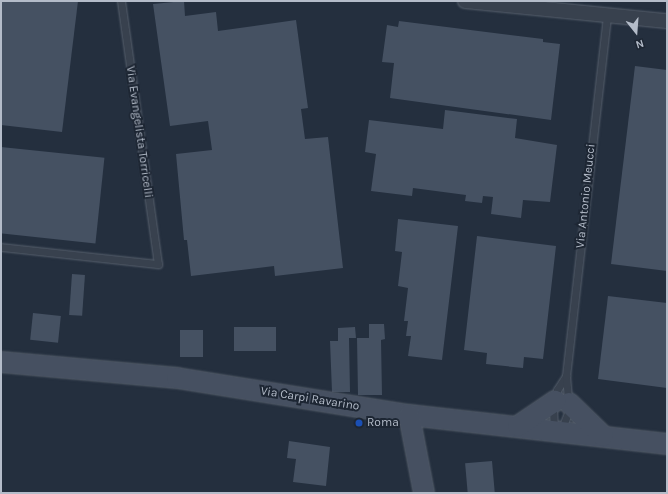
<!DOCTYPE html>
<style>
body{margin:0}
#map{position:relative;width:668px;height:494px;overflow:hidden;background:#242f3e;font-family:Karla,sans-serif}
div>[style]{position:absolute}
.building>*{inset:0;background:#455162;transform-origin:0 0}
.roads{filter:drop-shadow(0 0 1px #565f6c) drop-shadow(0 0 1px #565f6c)}
.lane>*{height:7px;margin:-3.5px;padding:0 3.5px;transform-origin:3.5px;border-radius:3.5px;background:#38414e}
.street>*{height:14px;margin:-7px;padding:0 7px;transform-origin:7px;border-radius:7px;background:#38414e}
.secondary>*{height:20px;margin:-10px;padding:0 10px;transform-origin:10px;border-radius:10px;background:#465061}
.dots>*{width:11px;height:11px;translate:-50% -50%;box-sizing:border-box;border:2px solid #1d2633;border-radius:50%}
span{translate:-50% -50%;white-space:nowrap;text-align:center;line-height:1.15;-webkit-text-stroke:4px #1d2633;paint-order:stroke}
.street-label{font-size:12px;color:#b4bcc9}
.poi-label{font-size:12px;color:#b4bcc9}
.left{translate:0 -50%;text-align:left}
.frame{position:absolute;inset:0;border:2px solid #b4bcc9;pointer-events:none}
.north{position:absolute;left:616px;top:12px;width:40px;height:40px;-webkit-text-stroke:3px #1d2633;paint-order:stroke;rotate:163deg;font-size:11px;font-weight:700;line-height:16px;text-align:center;color:#b4bcc9}
.north::after{content:'';display:block;margin:auto;width:14px;height:18px;background:#b4bcc9;clip-path:polygon(50% 0,100% 100%,50% 72%,0 100%)}
</style>
<div id="map">
<div class="building">
<i style="clip-path:polygon(1px 1px,78px 1px,62px 132px,1px 125px)"></i>
<i style="clip-path:polygon(184px 1px,185px 16px,216px 12px,218px 31px,296px 20px,308px 108px,301px 109px,305px 139px,328px 137px,343px 268px,275px 276px,274px 266px,191px 276px,187px 240px,184px 240px,176px 154px,212px 150px,208px 121px,170px 126px,153px 4px)"></i>
<i style="clip-path:polygon(399px 21px,543px 39px,543px 42px,560px 44px,551px 120px,390px 98px,394px 63px,382px 62px,387px 25px,398px 27px)"></i>
<i style="clip-path:polygon(635px 66px,667px 70px,667px 271px,611px 264px)"></i>
<i style="clip-path:polygon(445px 110px,517px 119px,515px 138px,557px 145px,550px 202px,523px 200px,521px 218px,491px 214px,493px 197px,483px 196px,482px 203px,465px 201px,466px 195px,413px 188px,412px 196px,371px 191px,376px 154px,365px 152px,369px 120px,443px 129px)"></i>
<i style="left:1px;top:147px;width:104px;height:86px;rotate:6deg"></i>
<i style="clip-path:polygon(398px 219px,458px 226px,442px 360px,408px 356px,411px 336px,406px 336px,408px 321px,404px 321px,408px 288px,398px 286px,402px 252px,395px 251px)"></i>
<i style="clip-path:polygon(477px 236px,556px 246px,543px 359px,524px 357px,523px 368px,486px 364px,487px 353px,464px 350px)"></i>
<i style="left:72px;top:274px;width:13px;height:41px;rotate:4deg"></i>
<i style="clip-path:polygon(608px 296px,667px 303px,667px 388px,598px 379px)"></i>
<i style="left:33px;top:313px;width:28px;height:27px;rotate:6deg"></i>
<i style="clip-path:polygon(369px 324px,384px 324px,385px 339px,381px 340px,382px 395px,358px 395px,357px 338px,369px 338px)"></i>
<i style="left:234px;top:327px;width:42px;height:24px"></i>
<i style="clip-path:polygon(355px 327px,356px 338px,349px 338px,350px 392px,332px 392px,330px 341px,338px 341px,338px 328px)"></i>
<i style="left:180px;top:330px;width:23px;height:27px"></i>
<i style="clip-path:polygon(289px 441px,330px 447px,326px 486px,293px 482px,296px 459px,287px 458px)"></i>
<i style="left:492px;top:461px;width:32px;height:27px;rotate:85deg"></i>
</div>
<div class="roads">
<div class="lane">
<i style="left:1px;top:247px;width:158px;rotate:6.2deg"></i>
<i style="left:158px;top:264px;width:266px;rotate:-98deg"></i>
<i style="left:554px;top:429px;width:20px;rotate:-93deg"></i>
<i style="left:553px;top:409px;width:19px;rotate:-78deg"></i>
<i style="left:557px;top:390px;width:17px;rotate:-57deg"></i>
<i style="left:561px;top:431px;width:22px;rotate:-69deg"></i>
<i style="left:569px;top:410px;width:34px;rotate:-95deg"></i>
<i style="left:566px;top:376px;width:363px;rotate:-83.5deg"></i>
</div>
<div class="street">
<i style="left:465px;top:1px;width:203px;rotate:5.7deg"></i>
</div>
<div class="secondary">
<i style="left:1px;top:362px;width:177px;rotate:5.2deg"></i>
<i style="left:177px;top:378px;width:235px;rotate:9.1deg"></i>
<i style="left:409px;top:415px;width:260px;rotate:6.4deg"></i>
<i style="left:569px;top:403px;width:47px;rotate:44.1deg"></i>
<i style="left:409px;top:415px;width:79px;rotate:79.1deg"></i>
<i style="left:518px;top:426px;width:45px;rotate:-34deg"></i>
</div>
</div>
<div class="dots">
<i style="left:359px;top:423px;background:#1a4fb4"></i>
</div>
<div class="street-label">
<span style="left:139px;top:132px;rotate:82deg">Via Evangelista Torricelli</span>
<span style="left:586px;top:196px;rotate:-84deg">Via Antonio Meucci</span>
<span style="left:310px;top:399px;rotate:9deg">Via Carpi Ravarino</span>
</div>
<div class="poi-label">
<span class="left" style="left:367px;top:423px">Roma</span>
</div>
<div class="frame"></div>
<div class="north">N</div>
</div>
